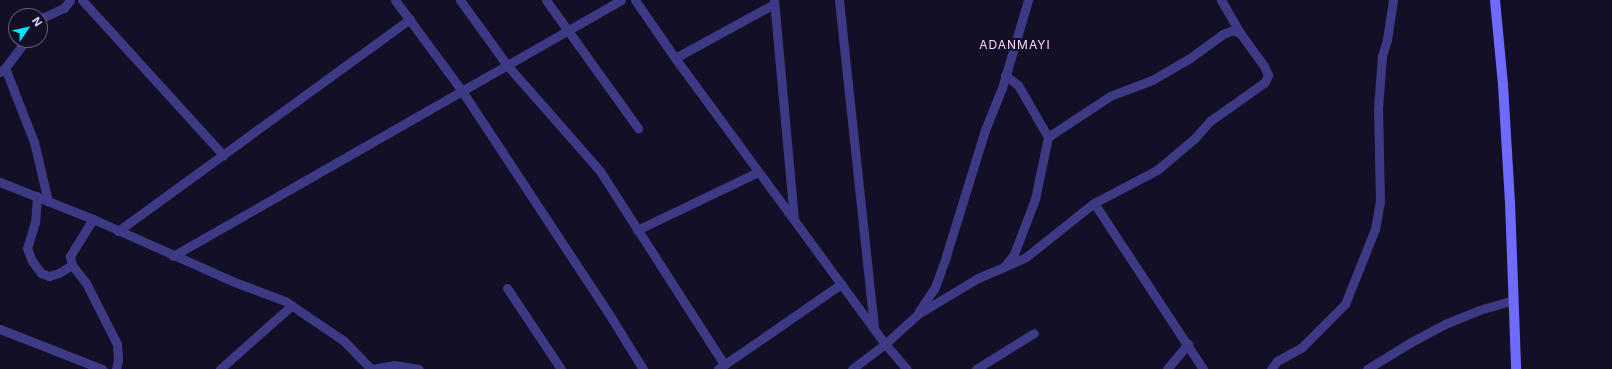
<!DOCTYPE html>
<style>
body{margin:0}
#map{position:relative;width:1612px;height:369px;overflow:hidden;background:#130f26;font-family:Inter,sans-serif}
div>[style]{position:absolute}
.street>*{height:9px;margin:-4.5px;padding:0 4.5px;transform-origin:4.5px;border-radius:4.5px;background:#3d3a85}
.secondary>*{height:10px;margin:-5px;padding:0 5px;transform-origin:5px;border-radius:5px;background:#6f6bff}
span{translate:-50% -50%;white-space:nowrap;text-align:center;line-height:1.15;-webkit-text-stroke:4px #130f26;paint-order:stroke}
.quarter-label{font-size:12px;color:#ffd6f0;letter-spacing:1px}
.north{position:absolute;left:8px;top:8px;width:40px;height:40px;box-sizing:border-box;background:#130f26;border:1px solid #625e7d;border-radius:50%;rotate:56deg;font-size:11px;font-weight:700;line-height:16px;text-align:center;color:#d9d4ff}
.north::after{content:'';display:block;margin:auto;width:14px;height:18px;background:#00e5ff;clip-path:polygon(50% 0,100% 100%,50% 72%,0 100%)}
</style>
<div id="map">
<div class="street">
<i style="left:82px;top:0;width:210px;rotate:47.7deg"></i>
<i style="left:395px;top:0;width:113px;rotate:53.6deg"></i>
<i style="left:462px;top:91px;width:267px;rotate:56.6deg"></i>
<i style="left:609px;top:314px;width:65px;rotate:58.3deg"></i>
<i style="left:460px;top:0;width:80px;rotate:54.1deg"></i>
<i style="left:507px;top:65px;width:141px;rotate:48.7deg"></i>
<i style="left:600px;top:171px;width:229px;rotate:57.3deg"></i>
<i style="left:546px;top:0;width:158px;rotate:54.3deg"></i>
<i style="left:635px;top:0;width:70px;rotate:55.4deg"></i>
<i style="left:675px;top:58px;width:355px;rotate:53.7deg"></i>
<i style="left:885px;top:344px;width:33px;rotate:49deg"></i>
<i style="left:774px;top:0;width:219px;rotate:84.8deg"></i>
<i style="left:839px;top:0;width:331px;rotate:83.9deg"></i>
<i style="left:1221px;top:0;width:39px;rotate:60deg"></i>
<i style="left:40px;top:19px;width:26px;rotate:-25deg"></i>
<i style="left:64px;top:8px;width:10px;rotate:-53deg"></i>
<i style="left:675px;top:58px;width:113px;rotate:-28.6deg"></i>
<i style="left:5px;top:68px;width:79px;rotate:68.6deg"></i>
<i style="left:34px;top:142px;width:61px;rotate:76.7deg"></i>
<i style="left:0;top:72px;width:6px;rotate:-39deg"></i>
<i style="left:5px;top:68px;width:35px;rotate:-53deg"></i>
<i style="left:1005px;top:75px;width:16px;rotate:38deg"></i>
<i style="left:1018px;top:85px;width:60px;rotate:60deg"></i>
<i style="left:0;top:182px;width:100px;rotate:21.7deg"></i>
<i style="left:93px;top:219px;width:152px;rotate:24deg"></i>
<i style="left:232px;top:281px;width:57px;rotate:20.7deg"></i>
<i style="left:285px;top:301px;width:71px;rotate:34.1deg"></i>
<i style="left:344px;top:341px;width:39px;rotate:46deg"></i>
<i style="left:37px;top:196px;width:26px;rotate:94deg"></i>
<i style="left:35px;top:222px;width:27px;rotate:107deg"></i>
<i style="left:27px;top:248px;width:14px;rotate:69deg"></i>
<i style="left:32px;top:261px;width:15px;rotate:53deg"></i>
<i style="left:41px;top:273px;width:9px;rotate:21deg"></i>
<i style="left:49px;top:276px;width:10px;rotate:-17deg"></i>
<i style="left:59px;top:273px;width:15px;rotate:-32deg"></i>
<i style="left:1094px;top:203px;width:199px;rotate:56.7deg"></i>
<i style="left:93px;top:219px;width:44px;rotate:121.9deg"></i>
<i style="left:70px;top:256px;width:9px;rotate:77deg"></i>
<i style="left:72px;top:265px;width:23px;rotate:52deg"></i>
<i style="left:86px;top:283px;width:68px;rotate:63.1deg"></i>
<i style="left:117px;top:344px;width:16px;rotate:86deg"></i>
<i style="left:118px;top:360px;width:9px;rotate:103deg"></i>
<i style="left:637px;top:230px;width:134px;rotate:-25.6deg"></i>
<i style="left:118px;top:231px;width:361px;rotate:-36deg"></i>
<i style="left:173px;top:256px;width:516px;rotate:-29.74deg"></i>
<i style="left:507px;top:288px;width:97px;rotate:56.3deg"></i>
<i style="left:919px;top:311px;width:29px;rotate:-56deg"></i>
<i style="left:935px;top:287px;width:33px;rotate:-70deg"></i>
<i style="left:946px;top:256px;width:132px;rotate:-72.8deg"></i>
<i style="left:985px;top:130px;width:45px;rotate:-68deg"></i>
<i style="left:1002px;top:88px;width:92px;rotate:-73.5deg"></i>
<i style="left:0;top:329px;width:110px;rotate:21.4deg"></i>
<i style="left:220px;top:369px;width:96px;rotate:-41.6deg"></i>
<i style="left:372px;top:369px;width:22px;rotate:-10deg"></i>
<i style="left:394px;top:365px;width:25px;rotate:9deg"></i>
<i style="left:718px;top:369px;width:150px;rotate:-34.6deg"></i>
<i style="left:852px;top:369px;width:41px;rotate:-37.1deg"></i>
<i style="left:885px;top:344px;width:45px;rotate:-42.3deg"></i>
<i style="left:918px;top:314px;width:70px;rotate:-31deg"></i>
<i style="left:978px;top:278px;width:28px;rotate:-23deg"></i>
<i style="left:1004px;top:267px;width:24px;rotate:-24deg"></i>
<i style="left:1026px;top:257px;width:87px;rotate:-38.5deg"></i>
<i style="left:1094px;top:203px;width:71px;rotate:-27.6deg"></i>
<i style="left:1157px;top:170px;width:50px;rotate:-40.1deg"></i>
<i style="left:1195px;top:138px;width:23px;rotate:-49deg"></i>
<i style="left:1210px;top:121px;width:67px;rotate:-35.3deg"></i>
<i style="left:1265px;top:82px;width:8px;rotate:-67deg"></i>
<i style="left:1268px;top:75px;width:10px;rotate:-114deg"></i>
<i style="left:1264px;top:66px;width:39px;rotate:-126deg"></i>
<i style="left:1241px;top:34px;width:9px;rotate:-153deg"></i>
<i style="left:1233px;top:30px;width:11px;rotate:158deg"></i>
<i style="left:1223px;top:34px;width:41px;rotate:144deg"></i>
<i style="left:1190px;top:58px;width:44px;rotate:149.9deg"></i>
<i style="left:1152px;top:80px;width:45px;rotate:159.1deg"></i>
<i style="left:1110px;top:96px;width:74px;rotate:146.5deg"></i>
<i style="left:1048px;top:137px;width:63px;rotate:101.8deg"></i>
<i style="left:1035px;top:199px;width:59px;rotate:110.9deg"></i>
<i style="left:1014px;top:254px;width:16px;rotate:128deg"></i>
<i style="left:976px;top:369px;width:68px;rotate:-31.8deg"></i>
<i style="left:1167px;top:369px;width:33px;rotate:-50deg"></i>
<i style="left:1271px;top:369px;width:10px;rotate:-53deg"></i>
<i style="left:1277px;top:361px;width:29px;rotate:-29deg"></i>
<i style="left:1302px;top:347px;width:61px;rotate:-45deg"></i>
<i style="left:1345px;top:304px;width:81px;rotate:-68.2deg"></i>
<i style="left:1375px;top:229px;width:27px;rotate:-80deg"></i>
<i style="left:1380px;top:202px;width:94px;rotate:-91.2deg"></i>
<i style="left:1378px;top:108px;width:52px;rotate:-85.6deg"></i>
<i style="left:1382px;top:56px;width:17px;rotate:-73deg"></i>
<i style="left:1387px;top:40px;width:40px;rotate:-81.5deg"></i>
<i style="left:1367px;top:369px;width:52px;rotate:-31.5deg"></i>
<i style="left:1411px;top:342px;width:38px;rotate:-28deg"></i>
<i style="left:1445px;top:324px;width:37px;rotate:-22deg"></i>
<i style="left:1479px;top:310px;width:35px;rotate:-16deg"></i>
</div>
<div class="secondary">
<i style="left:1495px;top:0;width:85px;rotate:84.6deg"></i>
<i style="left:1503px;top:85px;width:117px;rotate:86.6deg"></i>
<i style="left:1510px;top:202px;width:167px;rotate:87.9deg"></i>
</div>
<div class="quarter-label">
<span style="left:1015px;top:45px">ADANMAYI</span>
</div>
<div class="north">N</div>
</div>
